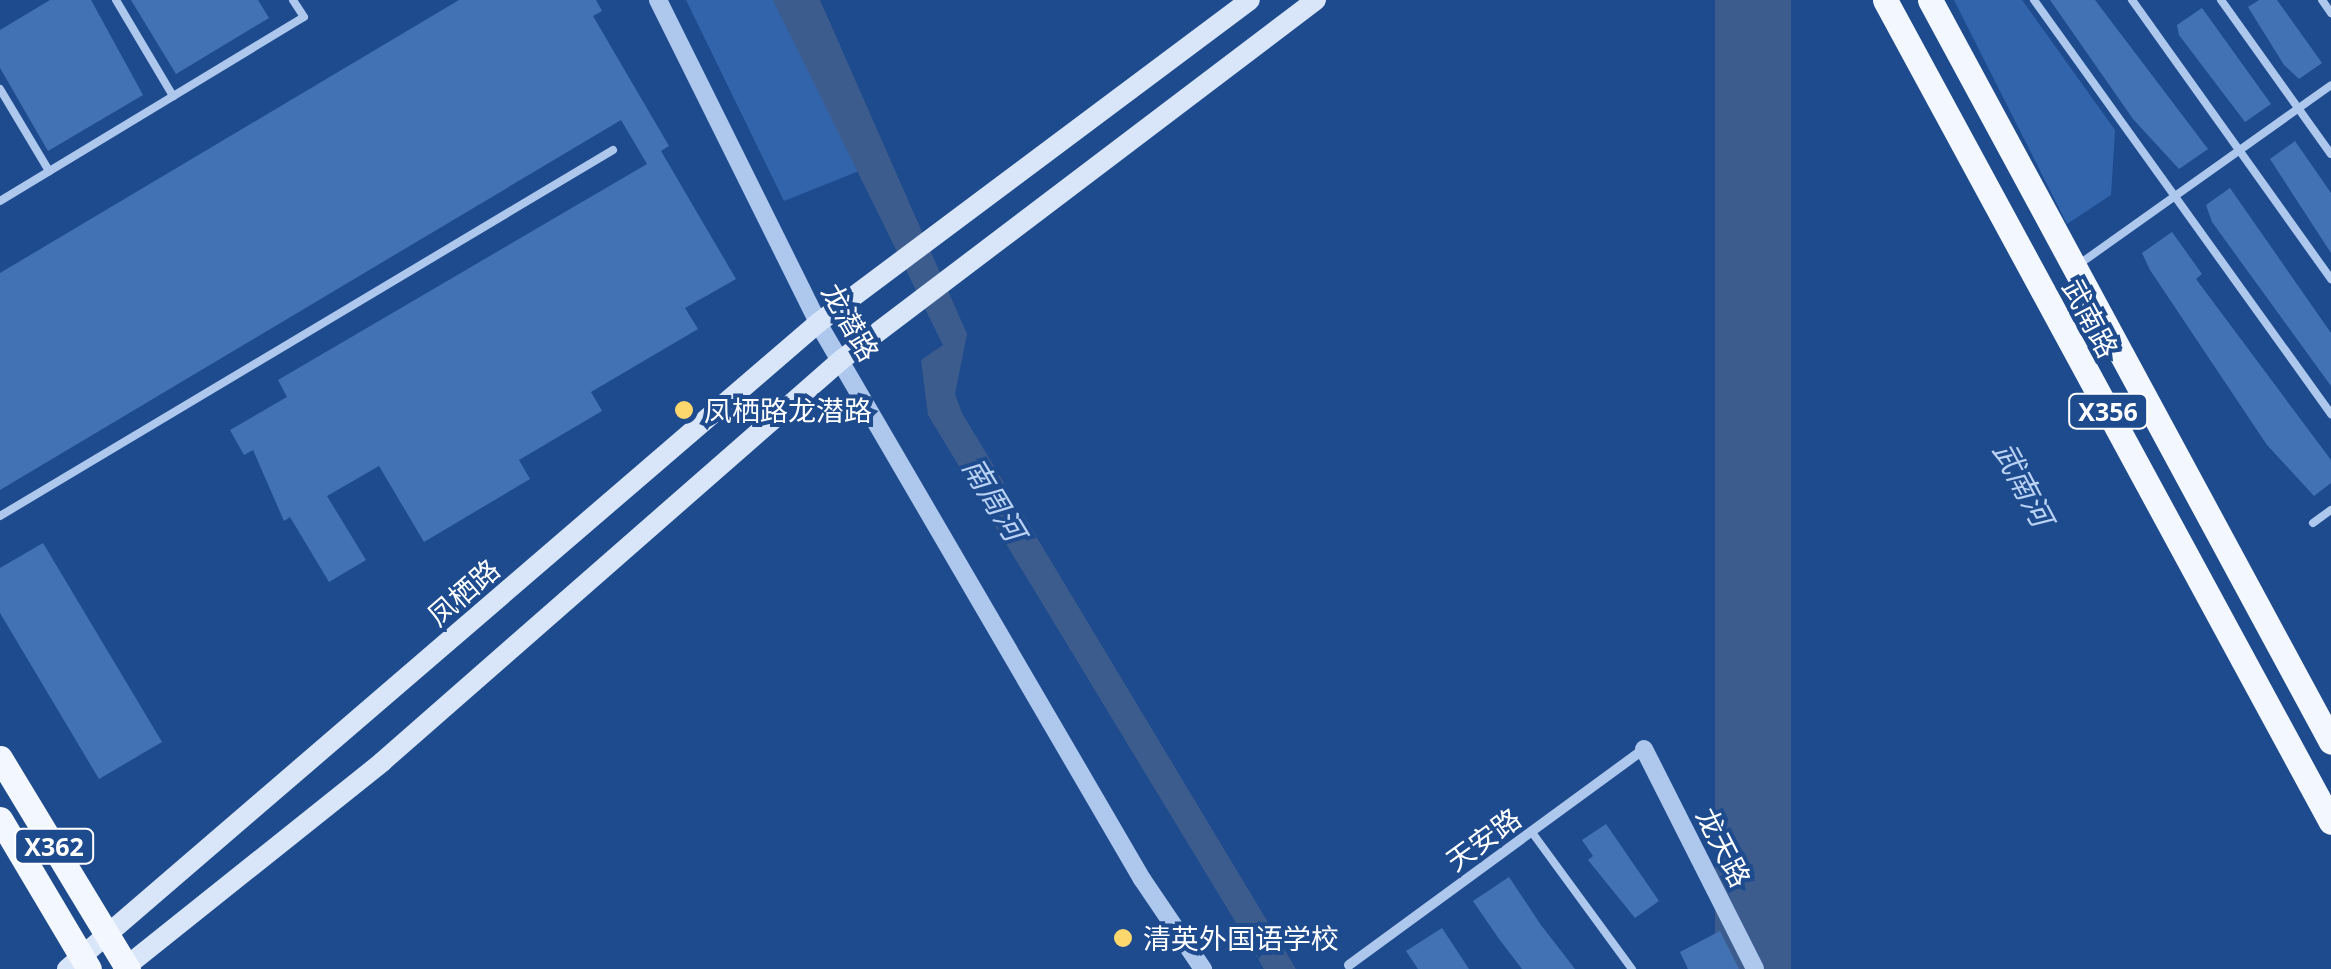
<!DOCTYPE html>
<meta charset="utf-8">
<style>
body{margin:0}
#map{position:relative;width:2331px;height:969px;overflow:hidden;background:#1e4b8e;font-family:"Noto Sans","Noto Sans SC",sans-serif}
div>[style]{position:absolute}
.green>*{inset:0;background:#3264ac}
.water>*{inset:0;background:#3c5c8d;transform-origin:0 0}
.building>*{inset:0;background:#4372b4}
.service>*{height:8px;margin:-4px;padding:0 4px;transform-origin:4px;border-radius:4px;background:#adc7ed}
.minor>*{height:10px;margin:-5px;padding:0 5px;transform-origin:5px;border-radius:5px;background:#adc7ed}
.tertiary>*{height:18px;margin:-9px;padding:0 9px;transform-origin:9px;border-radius:9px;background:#adc7ed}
.secondary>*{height:20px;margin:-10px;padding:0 10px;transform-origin:10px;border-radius:10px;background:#d9e6f9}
.primary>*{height:25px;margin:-12.5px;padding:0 12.5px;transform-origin:12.5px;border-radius:12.5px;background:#f3f7ff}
.dots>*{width:28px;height:28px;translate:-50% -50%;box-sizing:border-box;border:5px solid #1e4b8e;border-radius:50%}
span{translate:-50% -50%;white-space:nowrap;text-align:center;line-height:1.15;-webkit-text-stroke:8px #1e4b8e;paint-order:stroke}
.shield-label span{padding:2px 8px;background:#1e4b8e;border:2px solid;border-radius:8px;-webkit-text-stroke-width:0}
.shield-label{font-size:25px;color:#fff;font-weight:700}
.street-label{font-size:28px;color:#fff}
.poi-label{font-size:28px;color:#fff}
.left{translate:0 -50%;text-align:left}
.water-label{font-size:30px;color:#b9d2f4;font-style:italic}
</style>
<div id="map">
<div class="green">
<i style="clip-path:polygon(686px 0,773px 0,859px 171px,784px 201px)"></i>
<i style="clip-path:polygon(1954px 0,2022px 0,2115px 130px,2111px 195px,2067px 224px)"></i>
</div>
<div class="water">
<i style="clip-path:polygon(773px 0,820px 0,967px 334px,955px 394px,962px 413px,1296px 969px,1264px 969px,928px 415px,921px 360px,943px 345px)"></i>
<i style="left:1715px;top:0;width:76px;height:1104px"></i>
</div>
<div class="building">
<i style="clip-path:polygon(50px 0,91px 0,143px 95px,48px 151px,0 68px,0 30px)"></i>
<i style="clip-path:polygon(131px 0,258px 0,269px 18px,176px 74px)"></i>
<i style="clip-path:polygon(459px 0,596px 0,602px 11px,593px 16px,669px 146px,661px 151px,736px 279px,685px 308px,698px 329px,591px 392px,602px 411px,519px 460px,530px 479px,424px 542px,379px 466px,327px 496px,366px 560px,329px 582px,290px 517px,284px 521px,253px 450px,244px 455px,230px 430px,287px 397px,278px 380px,647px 164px,621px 120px,0 490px,0 273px)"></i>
<i style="clip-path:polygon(2050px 0,2095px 0,2208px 149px,2179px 169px,2133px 119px)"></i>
<i style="clip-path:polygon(2259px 0,2277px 0,2322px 63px,2299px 79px,2284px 65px,2248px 7px)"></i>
<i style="clip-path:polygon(2202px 8px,2271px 104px,2245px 122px,2179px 35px,2177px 25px)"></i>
<i style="clip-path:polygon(2295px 141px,2331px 193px,2331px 253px,2270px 159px)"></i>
<i style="clip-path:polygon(2230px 188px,2331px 333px,2331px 386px,2212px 222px,2206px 205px)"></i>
<i style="clip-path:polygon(2172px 232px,2202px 274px,2196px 279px,2331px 460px,2331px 483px,2314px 496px,2267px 445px,2150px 270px,2142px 253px)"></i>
<i style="clip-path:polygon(43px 543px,162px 742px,99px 779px,0 613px,0 568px)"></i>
<i style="clip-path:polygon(1606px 824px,1659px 901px,1635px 918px,1588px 860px,1593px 856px,1582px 840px)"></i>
<i style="clip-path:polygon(1509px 877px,1541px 925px,1575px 969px,1522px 969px,1499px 939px,1473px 901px)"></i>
<i style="clip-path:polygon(1442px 928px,1469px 969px,1418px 969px,1406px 951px)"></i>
<i style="clip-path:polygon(1720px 931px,1739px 969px,1688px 969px,1680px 952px)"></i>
</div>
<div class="service">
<i style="left:116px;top:0;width:112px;rotate:59.3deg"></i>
<i style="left:2034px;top:0;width:510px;rotate:54.34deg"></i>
<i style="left:2132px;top:0;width:343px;rotate:54.5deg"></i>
<i style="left:2221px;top:0;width:189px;rotate:54.5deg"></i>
<i style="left:2322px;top:0;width:16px;rotate:55deg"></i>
<i style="left:0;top:89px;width:96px;rotate:59.1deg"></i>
<i style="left:0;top:201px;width:355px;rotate:-31.2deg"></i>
<i style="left:304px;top:17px;width:20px;rotate:-123deg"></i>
<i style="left:2078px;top:265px;width:310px;rotate:-35.4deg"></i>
<i style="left:0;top:516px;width:714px;rotate:-30.84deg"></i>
<i style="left:2313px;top:523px;width:22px;rotate:-36deg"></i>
<i style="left:1531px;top:831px;width:171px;rotate:53.8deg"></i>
</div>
<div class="minor">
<i style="left:1349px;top:965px;width:366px;rotate:-36.2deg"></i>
</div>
<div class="tertiary">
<i style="left:658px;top:0;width:360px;rotate:63.6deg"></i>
<i style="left:818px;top:323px;width:644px;rotate:59.77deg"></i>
<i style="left:1142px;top:879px;width:109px;rotate:55.9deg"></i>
<i style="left:1644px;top:749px;width:246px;rotate:63.2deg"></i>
</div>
<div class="secondary">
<i style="left:67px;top:969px;width:991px;rotate:-40.7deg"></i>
<i style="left:818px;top:323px;width:539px;rotate:-36.78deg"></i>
<i style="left:123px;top:969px;width:332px;rotate:-38.6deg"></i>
<i style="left:382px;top:762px;width:610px;rotate:-41.21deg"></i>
<i style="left:841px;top:360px;width:596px;rotate:-37.16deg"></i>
</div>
<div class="primary">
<i style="left:1885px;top:0;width:935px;rotate:61.52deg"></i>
<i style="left:1930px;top:0;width:843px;rotate:61.61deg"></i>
<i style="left:0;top:758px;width:247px;rotate:58.8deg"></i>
<i style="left:0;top:819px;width:174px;rotate:59.3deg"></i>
</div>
<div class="dots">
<i style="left:684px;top:410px;background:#fbd76d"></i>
<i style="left:1123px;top:938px;background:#fbd76d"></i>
</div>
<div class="shield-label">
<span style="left:2108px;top:411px">X356</span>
<span style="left:54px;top:846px">X362</span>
</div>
<div class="street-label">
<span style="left:2091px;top:318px;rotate:62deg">武南路</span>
<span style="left:851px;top:322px;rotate:60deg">龙潜路</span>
<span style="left:463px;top:592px;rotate:-41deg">凤栖路</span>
<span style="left:1483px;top:839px;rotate:-36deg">天安路</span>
<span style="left:1724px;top:847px;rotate:63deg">龙天路</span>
</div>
<div class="poi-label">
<span class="left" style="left:704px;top:410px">凤栖路龙潜路</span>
<span class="left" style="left:1143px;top:938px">清英外国语学校</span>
</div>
<div class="water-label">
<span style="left:2023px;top:484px;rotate:62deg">武南河</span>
<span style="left:994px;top:499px;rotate:59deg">南周河</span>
</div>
</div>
